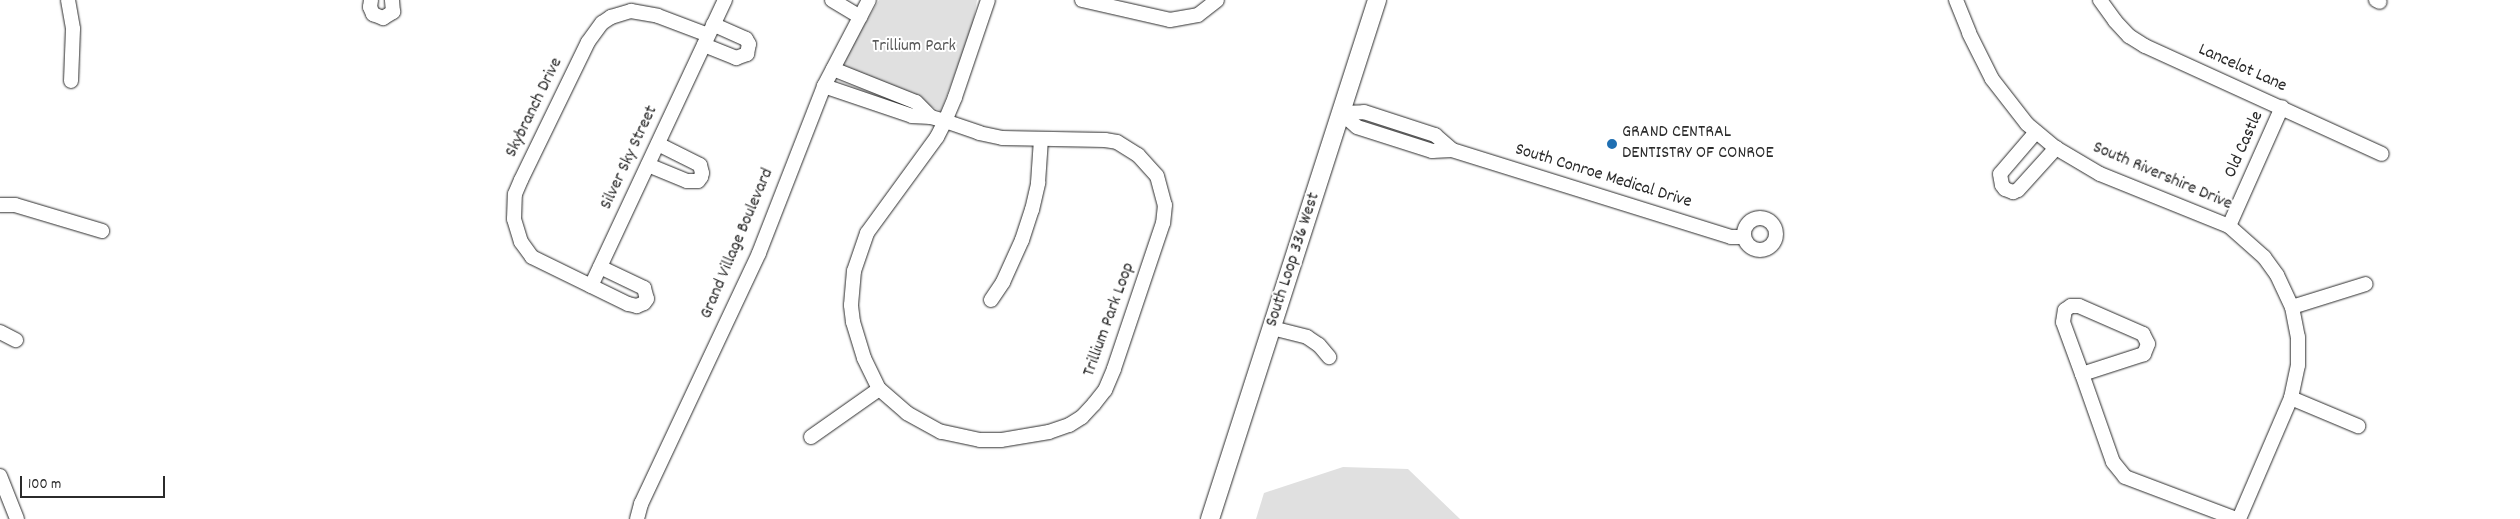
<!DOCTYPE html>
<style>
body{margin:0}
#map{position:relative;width:2520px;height:519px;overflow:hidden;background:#fff;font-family:Dekko,sans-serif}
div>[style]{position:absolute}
.green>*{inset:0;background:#e0e0e0}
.roads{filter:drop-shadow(0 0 1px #2b2b2b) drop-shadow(0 0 1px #2b2b2b)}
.minor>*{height:14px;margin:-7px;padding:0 7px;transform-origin:7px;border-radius:7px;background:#fff}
.minor>.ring{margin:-7px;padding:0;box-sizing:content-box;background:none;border:14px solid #fff;border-radius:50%}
.major>*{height:18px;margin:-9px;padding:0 9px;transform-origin:9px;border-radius:9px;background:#fff}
.dots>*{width:14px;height:14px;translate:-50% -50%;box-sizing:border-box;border:2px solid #fff;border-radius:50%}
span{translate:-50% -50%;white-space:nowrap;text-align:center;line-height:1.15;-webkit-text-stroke:4px #fff;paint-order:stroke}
.park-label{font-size:18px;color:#585858}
.street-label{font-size:18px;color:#2b2b2b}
.poi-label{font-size:18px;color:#2b2b2b}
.left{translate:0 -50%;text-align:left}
.scale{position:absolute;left:20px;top:476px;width:145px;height:22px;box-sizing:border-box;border:2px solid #2b2b2b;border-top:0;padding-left:6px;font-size:15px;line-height:18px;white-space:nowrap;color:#2b2b2b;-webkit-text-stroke:4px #fff;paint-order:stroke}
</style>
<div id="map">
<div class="green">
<i style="clip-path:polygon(879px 0,977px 0,972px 28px,941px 111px,840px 66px)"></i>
<i style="clip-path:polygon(1343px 467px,1408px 469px,1460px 519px,1256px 519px,1264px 493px)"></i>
</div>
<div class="roads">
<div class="minor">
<i style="left:68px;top:0;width:29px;rotate:80deg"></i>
<i style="left:73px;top:29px;width:52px;rotate:92.2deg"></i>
<i style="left:371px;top:0;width:7px;rotate:98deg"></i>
<i style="left:370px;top:7px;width:8px;rotate:67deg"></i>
<i style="left:373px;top:14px;width:11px;rotate:22deg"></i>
<i style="left:383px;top:18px;width:12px;rotate:-31deg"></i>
<i style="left:393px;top:12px;width:12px;rotate:-95deg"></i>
<i style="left:832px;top:0;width:33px;rotate:31deg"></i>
<i style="left:1082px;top:0;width:90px;rotate:12.8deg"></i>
<i style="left:1170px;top:20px;width:28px;rotate:-10deg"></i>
<i style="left:1198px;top:15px;width:24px;rotate:-38deg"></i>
<i style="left:1956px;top:0;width:35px;rotate:68deg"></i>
<i style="left:1969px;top:33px;width:51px;rotate:63.4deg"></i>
<i style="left:1992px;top:79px;width:57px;rotate:52.1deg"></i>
<i style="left:2027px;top:124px;width:38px;rotate:40deg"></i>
<i style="left:2056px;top:148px;width:51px;rotate:30.6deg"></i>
<i style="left:2100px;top:174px;width:139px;rotate:22deg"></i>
<i style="left:2229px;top:226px;width:47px;rotate:41.5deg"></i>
<i style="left:2264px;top:257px;width:22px;rotate:54deg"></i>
<i style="left:2277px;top:275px;width:35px;rotate:65deg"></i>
<i style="left:2292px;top:307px;width:31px;rotate:79deg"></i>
<i style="left:2298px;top:337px;width:28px;rotate:90deg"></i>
<i style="left:2298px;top:365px;width:34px;rotate:102deg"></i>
<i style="left:2291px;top:398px;width:132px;rotate:113.3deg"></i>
<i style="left:2100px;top:0;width:26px;rotate:54deg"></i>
<i style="left:2115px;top:21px;width:21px;rotate:47deg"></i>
<i style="left:2129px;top:36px;width:19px;rotate:32deg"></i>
<i style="left:2145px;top:46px;width:260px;rotate:24.5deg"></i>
<i style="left:2376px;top:0;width:4px;rotate:27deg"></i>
<i style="left:704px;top:45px;width:35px;rotate:22deg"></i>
<i style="left:736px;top:58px;width:12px;rotate:-20deg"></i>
<i style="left:747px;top:54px;width:10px;rotate:-79deg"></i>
<i style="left:749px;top:44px;width:6px;rotate:-121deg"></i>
<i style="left:746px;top:39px;width:36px;rotate:-156deg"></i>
<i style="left:833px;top:69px;width:89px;rotate:21.7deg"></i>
<i style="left:916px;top:102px;width:21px;rotate:45deg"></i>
<i style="left:824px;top:86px;width:93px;rotate:18.8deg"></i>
<i style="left:912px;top:116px;width:19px;rotate:3deg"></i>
<i style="left:931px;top:117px;width:15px;rotate:16deg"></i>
<i style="left:945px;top:121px;width:36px;rotate:19deg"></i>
<i style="left:979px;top:133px;width:24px;rotate:12deg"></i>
<i style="left:1002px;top:138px;width:103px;rotate:1.1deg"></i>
<i style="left:1105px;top:140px;width:12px;rotate:9deg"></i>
<i style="left:1117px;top:142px;width:25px;rotate:32deg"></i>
<i style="left:1138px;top:155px;width:28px;rotate:48deg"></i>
<i style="left:1157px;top:176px;width:30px;rotate:75deg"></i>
<i style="left:1165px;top:205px;width:18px;rotate:96deg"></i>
<i style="left:1163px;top:223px;width:154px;rotate:108.6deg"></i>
<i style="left:1114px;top:369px;width:23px;rotate:113deg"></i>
<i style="left:1105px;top:390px;width:18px;rotate:128deg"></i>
<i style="left:1094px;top:404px;width:18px;rotate:133deg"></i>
<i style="left:1082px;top:417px;width:15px;rotate:148deg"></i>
<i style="left:1069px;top:425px;width:21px;rotate:161deg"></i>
<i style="left:1049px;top:432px;width:49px;rotate:170.5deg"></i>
<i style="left:1001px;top:440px;width:21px;rotate:180deg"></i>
<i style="left:980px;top:440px;width:40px;rotate:-168deg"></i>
<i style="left:941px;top:432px;width:39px;rotate:-151deg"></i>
<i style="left:907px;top:413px;width:37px;rotate:-139deg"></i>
<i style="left:879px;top:389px;width:34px;rotate:-116deg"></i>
<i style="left:864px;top:358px;width:38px;rotate:-107deg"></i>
<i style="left:853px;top:322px;width:17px;rotate:-97deg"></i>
<i style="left:851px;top:305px;width:34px;rotate:-85deg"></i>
<i style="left:854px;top:271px;width:40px;rotate:-71.1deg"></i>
<i style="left:867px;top:233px;width:119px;rotate:-53.9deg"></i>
<i style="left:937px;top:137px;width:18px;rotate:-63deg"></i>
<i style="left:945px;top:121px;width:26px;rotate:-67deg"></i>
<i style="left:955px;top:97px;width:102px;rotate:-71.2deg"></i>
<i style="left:1341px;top:113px;width:21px;rotate:41deg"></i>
<i style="left:1357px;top:127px;width:79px;rotate:17.7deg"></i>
<i style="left:1432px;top:151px;width:20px;rotate:-3deg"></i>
<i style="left:1452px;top:150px;width:292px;rotate:17.3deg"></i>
<i style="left:1731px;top:237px;width:13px"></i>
<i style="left:1341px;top:113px;width:23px;rotate:-2deg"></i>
<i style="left:1364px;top:112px;width:75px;rotate:17.9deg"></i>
<i style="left:1435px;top:135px;width:23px;rotate:41deg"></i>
<i style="left:2036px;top:132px;width:55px;rotate:130.6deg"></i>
<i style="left:2000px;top:174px;width:11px;rotate:80deg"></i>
<i style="left:2002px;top:185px;width:5px;rotate:53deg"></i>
<i style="left:2005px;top:189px;width:9px;rotate:21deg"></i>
<i style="left:2013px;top:192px;width:5px;rotate:-22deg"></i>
<i style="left:2018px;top:190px;width:57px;rotate:-47.9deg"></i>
<i style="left:648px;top:165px;width:42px;rotate:22.3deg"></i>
<i style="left:687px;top:181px;width:11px"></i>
<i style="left:698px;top:181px;width:5px;rotate:-53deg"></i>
<i style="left:701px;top:177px;width:4px;rotate:-76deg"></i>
<i style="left:702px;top:173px;width:8px;rotate:-104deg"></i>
<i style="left:700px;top:165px;width:47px;rotate:-153.4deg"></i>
<i style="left:0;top:205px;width:15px"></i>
<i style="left:15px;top:205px;width:91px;rotate:16.6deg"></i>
<i class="ring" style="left:1744px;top:218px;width:18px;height:18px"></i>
<i style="left:2229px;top:226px;width:130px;rotate:-66deg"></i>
<i style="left:600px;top:267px;width:49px;rotate:25.5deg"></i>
<i style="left:644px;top:288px;width:11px;rotate:75deg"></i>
<i style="left:647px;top:299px;width:5px;rotate:127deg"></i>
<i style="left:644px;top:303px;width:8px;rotate:157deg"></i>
<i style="left:637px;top:306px;width:9px;rotate:-167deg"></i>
<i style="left:628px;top:304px;width:107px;rotate:-153.9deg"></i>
<i style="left:532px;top:257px;width:19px;rotate:-126deg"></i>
<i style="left:521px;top:242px;width:24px;rotate:-107deg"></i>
<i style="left:514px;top:219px;width:25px;rotate:-88deg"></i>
<i style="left:515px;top:194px;width:15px;rotate:-67deg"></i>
<i style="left:521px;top:180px;width:153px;rotate:-64.1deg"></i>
<i style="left:588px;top:42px;width:24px;rotate:-54deg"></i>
<i style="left:602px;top:23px;width:11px;rotate:-34deg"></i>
<i style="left:611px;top:17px;width:21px;rotate:-17deg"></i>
<i style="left:631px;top:11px;width:27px;rotate:10deg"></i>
<i style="left:658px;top:16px;width:53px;rotate:20.8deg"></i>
<i style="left:591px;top:286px;width:316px;rotate:-64.9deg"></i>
<i style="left:991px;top:300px;width:22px;rotate:-56deg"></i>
<i style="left:1003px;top:282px;width:46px;rotate:-65.7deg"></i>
<i style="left:1022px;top:240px;width:32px;rotate:-72deg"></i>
<i style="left:1032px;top:210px;width:28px;rotate:-77deg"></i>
<i style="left:1038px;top:183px;width:44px;rotate:-86.1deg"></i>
<i style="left:2071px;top:306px;width:8px"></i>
<i style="left:2079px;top:306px;width:70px;rotate:23.6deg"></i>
<i style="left:2143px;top:334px;width:11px;rotate:63deg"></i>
<i style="left:2148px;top:344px;width:11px;rotate:112deg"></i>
<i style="left:2144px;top:354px;width:65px;rotate:162.1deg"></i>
<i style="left:2082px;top:374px;width:55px;rotate:-110.1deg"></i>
<i style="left:2063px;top:322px;width:12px;rotate:-81deg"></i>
<i style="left:2065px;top:310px;width:7px;rotate:-34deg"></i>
<i style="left:2292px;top:307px;width:77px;rotate:-17.3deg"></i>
<i style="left:1272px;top:328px;width:36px;rotate:14deg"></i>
<i style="left:1307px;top:337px;width:14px;rotate:34deg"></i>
<i style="left:1319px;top:345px;width:16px;rotate:50deg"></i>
<i style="left:0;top:332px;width:18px;rotate:27deg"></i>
<i style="left:2082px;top:374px;width:93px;rotate:70.6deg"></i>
<i style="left:2113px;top:462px;width:19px;rotate:51deg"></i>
<i style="left:2125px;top:477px;width:119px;rotate:20.7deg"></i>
<i style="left:2291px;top:398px;width:73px;rotate:22.7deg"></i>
<i style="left:811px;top:437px;width:83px;rotate:-35.2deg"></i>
<i style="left:0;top:476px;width:46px;rotate:68.4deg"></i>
<i style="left:637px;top:519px;width:16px;rotate:-75deg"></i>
<i style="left:641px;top:504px;width:277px;rotate:-64.8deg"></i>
<i style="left:759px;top:253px;width:179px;rotate:-68.7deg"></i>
<i style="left:824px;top:86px;width:97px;rotate:-62.4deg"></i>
</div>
<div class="major">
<i style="left:1210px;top:519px;width:545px;rotate:-72.16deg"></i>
</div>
</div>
<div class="dots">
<i style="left:1612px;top:144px;background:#1f6fb2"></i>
</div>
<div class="park-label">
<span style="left:914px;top:47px">Trillium Park</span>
</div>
<div class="street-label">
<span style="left:2242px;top:69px;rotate:24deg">Lancelot Lane</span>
<span style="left:535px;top:108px;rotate:-64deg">Skybranch Drive</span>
<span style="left:2245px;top:145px;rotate:-66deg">Old Castle</span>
<span style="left:630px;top:158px;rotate:-65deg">Silver Sky Street</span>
<span style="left:1603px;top:177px;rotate:17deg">South Conroe Medical Drive</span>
<span style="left:2162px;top:177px;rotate:23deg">South Rivershire Drive</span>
<span style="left:738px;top:244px;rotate:-67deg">Grand Village Boulevard</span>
<span style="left:1294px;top:260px;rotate:-72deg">South Loop 336 West</span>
<span style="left:1110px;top:320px;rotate:-70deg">Trillium Park Loop</span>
</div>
<div class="poi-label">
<span class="left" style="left:1622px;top:144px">GRAND CENTRAL<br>DENTISTRY OF CONROE</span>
</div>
<div class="scale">100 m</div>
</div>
